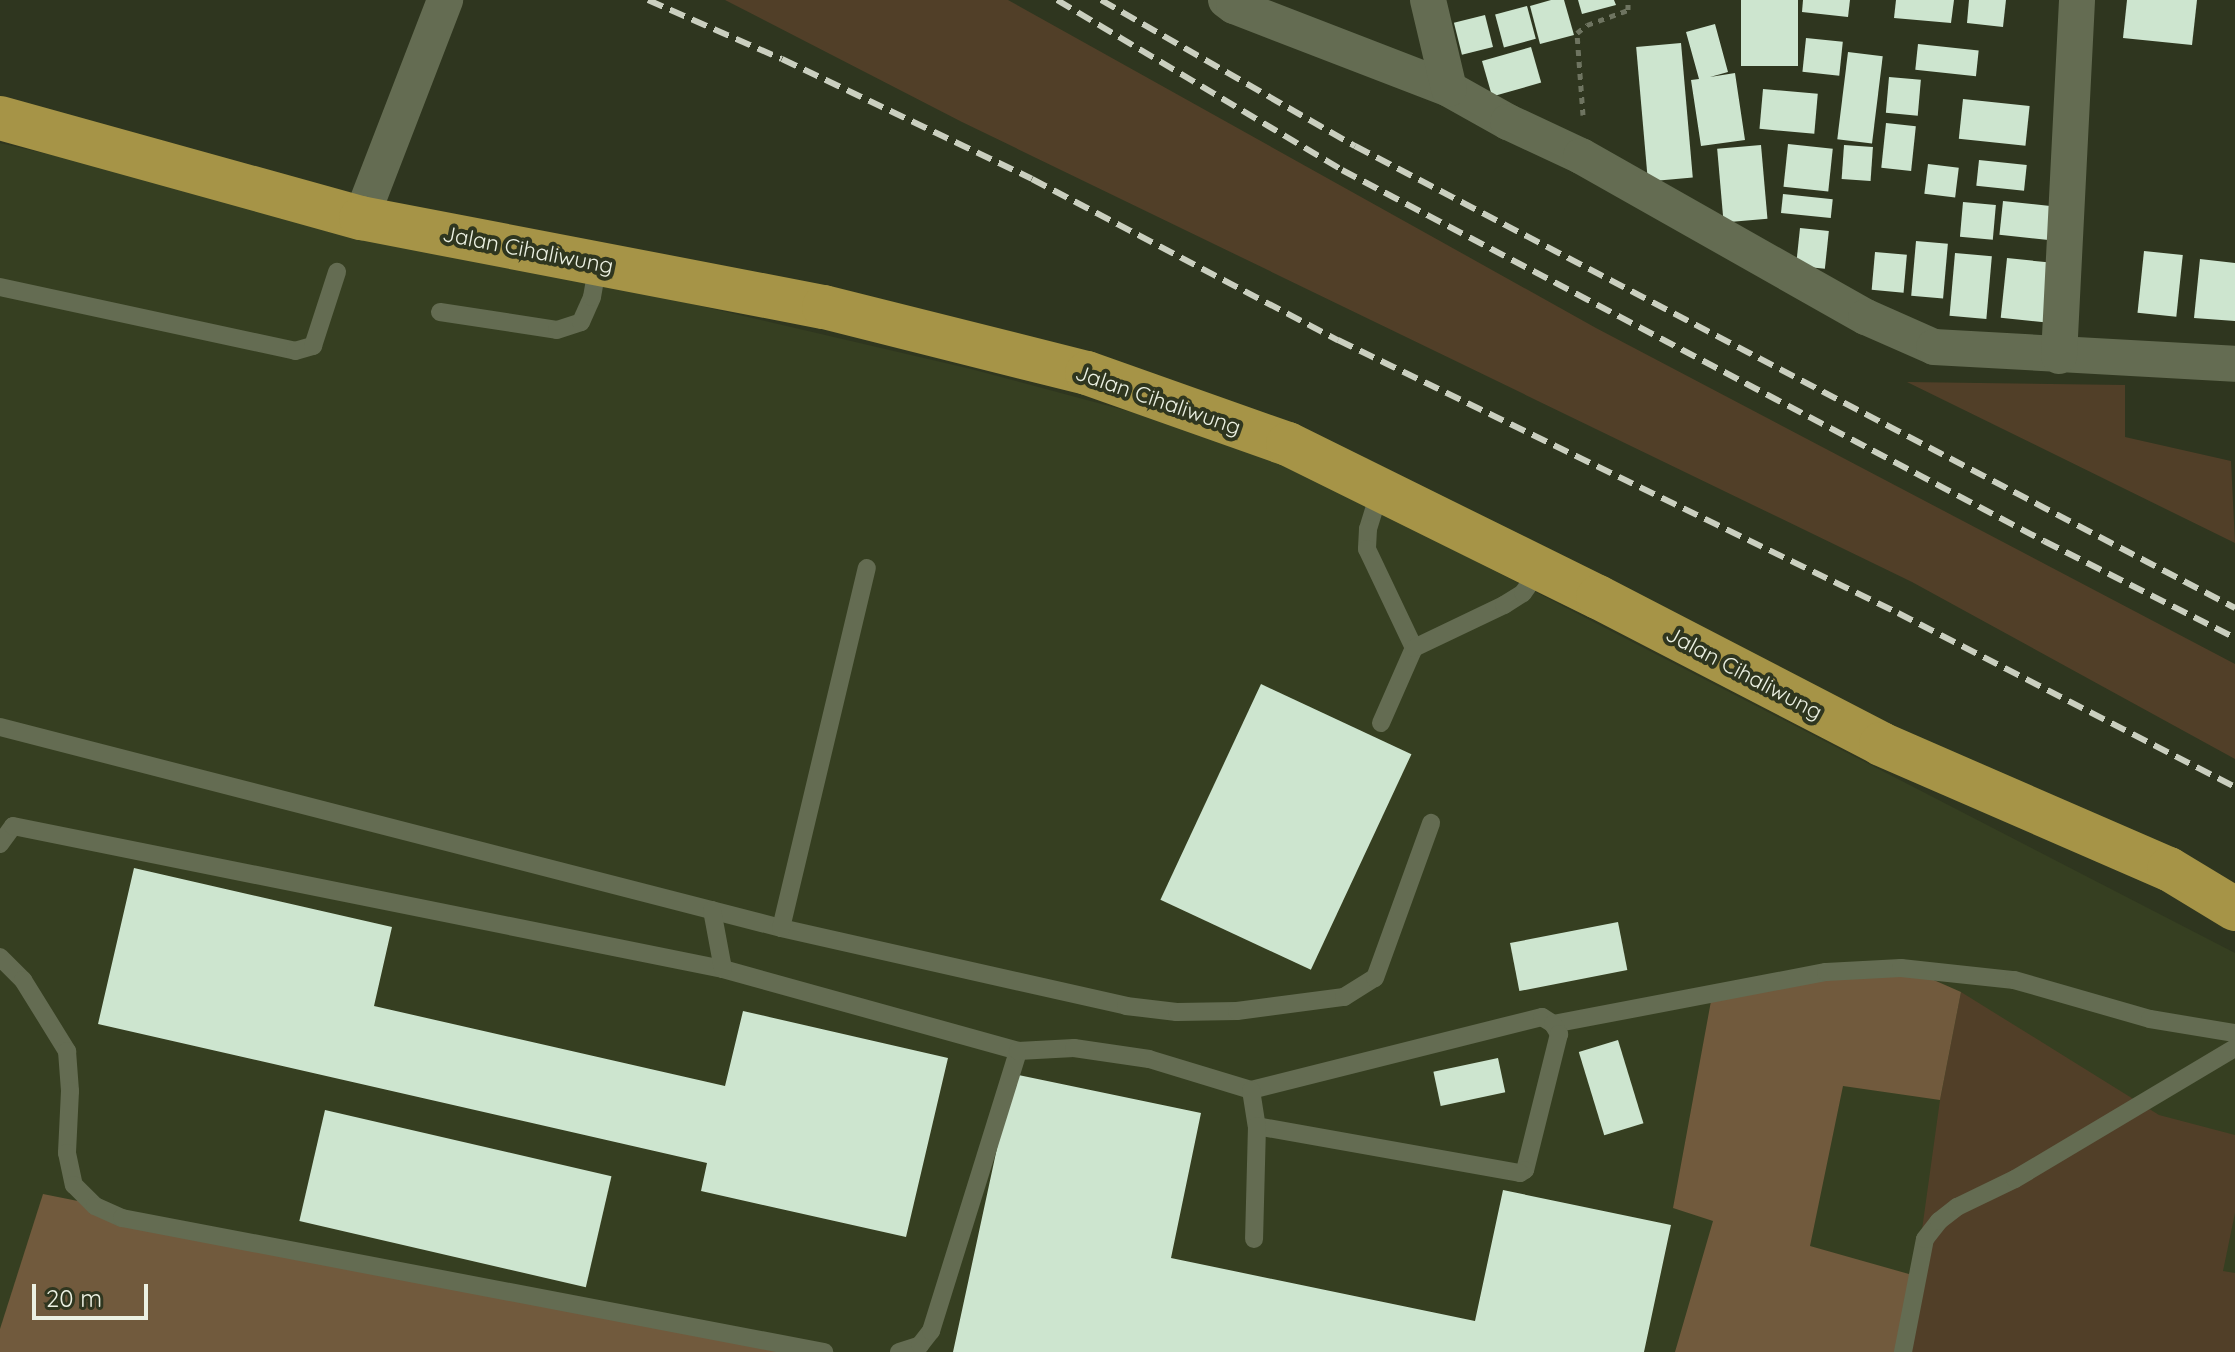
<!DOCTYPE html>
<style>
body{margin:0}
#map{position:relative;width:2235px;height:1352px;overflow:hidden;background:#2f361f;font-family:Quicksand,sans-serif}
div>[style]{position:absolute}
.built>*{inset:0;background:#363f21}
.green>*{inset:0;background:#513f28}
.forest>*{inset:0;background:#715a3d}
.building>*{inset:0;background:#cde5cf;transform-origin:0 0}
.path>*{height:5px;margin-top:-2.5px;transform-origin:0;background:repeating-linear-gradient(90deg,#6e7460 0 6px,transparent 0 12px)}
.lane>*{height:18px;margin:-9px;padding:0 9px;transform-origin:9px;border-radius:9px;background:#646c52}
.street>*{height:36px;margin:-18px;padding:0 18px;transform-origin:18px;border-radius:18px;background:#646c52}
.highway>*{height:44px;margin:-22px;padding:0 22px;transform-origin:22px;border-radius:22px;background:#a69447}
.rail>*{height:6px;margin-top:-3px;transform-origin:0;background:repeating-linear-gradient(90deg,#cacfbf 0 16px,transparent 0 24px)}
span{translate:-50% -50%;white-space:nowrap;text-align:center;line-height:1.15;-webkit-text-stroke:8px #2f361f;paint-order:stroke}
.street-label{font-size:22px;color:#ecf1e3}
.scale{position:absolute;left:32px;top:1284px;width:116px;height:36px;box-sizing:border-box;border:4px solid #ecf1e3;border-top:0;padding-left:10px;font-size:24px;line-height:28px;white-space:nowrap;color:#ecf1e3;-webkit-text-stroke:6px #2f361f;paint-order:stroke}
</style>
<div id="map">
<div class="built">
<i style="clip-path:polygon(0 143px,971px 369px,1247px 443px,2235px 953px,2235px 1352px,0 1352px)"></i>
</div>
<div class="green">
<i style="clip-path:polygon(725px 0,1008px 0,1596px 328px,2235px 664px,2235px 759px,1912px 582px,962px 122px)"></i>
<i style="clip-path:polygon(1907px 382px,2125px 385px,2125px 437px,2231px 461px,2235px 543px)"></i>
<i style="clip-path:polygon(1961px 992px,2159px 1115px,2235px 1135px,2235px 1213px,2223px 1271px,2235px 1273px,2235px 1352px,1905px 1352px,1940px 1100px)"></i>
</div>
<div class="forest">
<i style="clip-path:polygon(1902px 966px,1961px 992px,1940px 1100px,1843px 1086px,1810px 1246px,1916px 1276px,1905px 1352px,1675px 1352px,1713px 1221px,1673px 1208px,1711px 1001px)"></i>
<i style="clip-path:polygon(43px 1194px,828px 1352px,0 1352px,0 1329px)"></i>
</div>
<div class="building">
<i style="clip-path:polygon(1551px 0,1564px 0,1574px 35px,1540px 44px,1530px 6px)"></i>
<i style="clip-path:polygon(1578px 0,1614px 0,1616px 5px,1582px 14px)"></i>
<i style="left:1741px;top:0;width:57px;height:66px"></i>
<i style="clip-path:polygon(1803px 0,1850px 0,1848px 17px,1802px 12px)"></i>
<i style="clip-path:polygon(1896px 0,1954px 0,1951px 23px,1894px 18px)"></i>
<i style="clip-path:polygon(1969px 0,2006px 0,2003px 27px,1967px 23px)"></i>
<i style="clip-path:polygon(2127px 0,2197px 0,2192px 45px,2123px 38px)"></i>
<i style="left:1527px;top:6px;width:34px;height:33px;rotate:75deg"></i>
<i style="left:1485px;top:15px;width:33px;height:32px;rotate:76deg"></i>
<i style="clip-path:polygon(1715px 24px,1728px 72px,1710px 77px,1735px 73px,1745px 140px,1701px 146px,1691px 80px,1699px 79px,1686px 32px)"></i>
<i style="left:1806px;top:38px;width:37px;height:34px;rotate:6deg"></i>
<i style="left:1681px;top:43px;width:135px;height:45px;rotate:85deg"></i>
<i style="left:1918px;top:44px;width:61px;height:26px;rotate:6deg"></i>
<i style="left:1531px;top:47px;width:37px;height:51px;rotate:74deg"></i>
<i style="left:1848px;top:52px;width:35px;height:88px;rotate:7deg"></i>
<i style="left:1889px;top:77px;width:32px;height:36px;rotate:5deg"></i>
<i style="left:1763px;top:89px;width:55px;height:40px;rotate:5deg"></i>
<i style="left:1963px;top:99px;width:67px;height:40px;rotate:6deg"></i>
<i style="left:1886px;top:123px;width:30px;height:45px;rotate:6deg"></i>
<i style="left:1788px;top:144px;width:45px;height:43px;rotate:6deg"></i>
<i style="left:1761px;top:145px;width:74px;height:44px;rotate:85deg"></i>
<i style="left:1844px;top:145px;width:29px;height:34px;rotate:4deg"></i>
<i style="left:1979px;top:160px;width:48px;height:26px;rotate:6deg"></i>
<i style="left:1928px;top:164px;width:31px;height:30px;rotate:7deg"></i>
<i style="left:1783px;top:194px;width:50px;height:19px;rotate:6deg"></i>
<i style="left:2003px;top:201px;width:59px;height:34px;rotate:6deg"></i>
<i style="left:1963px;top:202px;width:33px;height:35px;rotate:5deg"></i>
<i style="left:1800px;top:228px;width:29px;height:38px;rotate:6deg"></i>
<i style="left:1916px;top:241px;width:32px;height:55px;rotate:5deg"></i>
<i style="left:2144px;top:251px;width:39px;height:62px;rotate:6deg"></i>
<i style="left:1875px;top:252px;width:32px;height:38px;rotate:5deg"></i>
<i style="left:1955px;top:253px;width:37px;height:63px;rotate:5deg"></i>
<i style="left:2007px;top:258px;width:51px;height:60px;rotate:6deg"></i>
<i style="clip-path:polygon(2200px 259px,2235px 263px,2235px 321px,2194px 318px)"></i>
<i style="left:1261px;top:684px;width:166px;height:238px;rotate:25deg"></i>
<i style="clip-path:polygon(134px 868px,392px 927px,374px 1006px,725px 1086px,743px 1011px,948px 1058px,906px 1237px,701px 1191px,707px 1163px,98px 1024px)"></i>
<i style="left:1618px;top:922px;width:49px;height:110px;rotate:79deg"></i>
<i style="left:1618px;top:1040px;width:87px;height:41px;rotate:73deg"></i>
<i style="left:1498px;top:1058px;width:35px;height:66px;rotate:78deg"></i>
<i style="clip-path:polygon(1013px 1074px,1201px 1113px,1171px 1258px,1475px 1321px,1503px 1190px,1671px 1225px,1644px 1352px,953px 1352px)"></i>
<i style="left:325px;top:1110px;width:294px;height:114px;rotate:13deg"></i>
</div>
<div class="path">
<i style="left:1583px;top:115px;width:82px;rotate:-94.2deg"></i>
<i style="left:1577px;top:33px;width:13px;rotate:-39deg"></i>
<i style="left:1587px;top:25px;width:44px;rotate:-20.1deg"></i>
<i style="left:1628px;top:10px;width:10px;rotate:-90deg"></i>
</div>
<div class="lane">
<i style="left:0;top:287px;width:302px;rotate:12.2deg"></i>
<i style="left:295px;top:351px;width:19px;rotate:-16deg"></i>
<i style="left:313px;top:346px;width:78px;rotate:-72deg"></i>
<i style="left:440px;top:312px;width:118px;rotate:8.7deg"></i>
<i style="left:557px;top:330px;width:25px;rotate:-18deg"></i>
<i style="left:581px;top:322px;width:27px;rotate:-66deg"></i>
<i style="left:592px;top:297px;width:34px;rotate:-80deg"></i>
<i style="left:1380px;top:490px;width:41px;rotate:107.1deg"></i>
<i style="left:1368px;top:529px;width:20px;rotate:93deg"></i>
<i style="left:1367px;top:549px;width:110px;rotate:64.6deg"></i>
<i style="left:1381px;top:723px;width:82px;rotate:-66.3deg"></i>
<i style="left:1414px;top:648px;width:100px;rotate:-25.5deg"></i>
<i style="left:1504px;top:605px;width:22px;rotate:-32deg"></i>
<i style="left:1523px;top:593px;width:28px;rotate:-55deg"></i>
<i style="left:0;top:727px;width:806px;rotate:14.43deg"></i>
<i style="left:781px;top:928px;width:354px;rotate:12.7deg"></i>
<i style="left:1126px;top:1006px;width:51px;rotate:6.7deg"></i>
<i style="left:1177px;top:1012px;width:60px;rotate:-1deg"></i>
<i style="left:1237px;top:1011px;width:108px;rotate:-7.5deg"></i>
<i style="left:1344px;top:997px;width:36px;rotate:-32deg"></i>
<i style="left:1375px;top:978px;width:165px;rotate:-70.1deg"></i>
<i style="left:0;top:844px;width:22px;rotate:-54deg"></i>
<i style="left:13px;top:826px;width:724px;rotate:11.39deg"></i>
<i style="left:723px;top:969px;width:306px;rotate:15.5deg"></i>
<i style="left:712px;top:910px;width:60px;rotate:79.4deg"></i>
<i style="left:781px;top:928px;width:370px;rotate:-76.6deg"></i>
<i style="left:0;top:957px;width:33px;rotate:45deg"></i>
<i style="left:23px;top:980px;width:84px;rotate:58.2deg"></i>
<i style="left:67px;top:1051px;width:40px;rotate:85.7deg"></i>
<i style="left:70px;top:1091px;width:62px;rotate:92.8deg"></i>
<i style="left:67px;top:1153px;width:33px;rotate:78deg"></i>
<i style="left:74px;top:1185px;width:30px;rotate:45deg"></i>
<i style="left:95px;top:1206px;width:30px;rotate:24deg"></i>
<i style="left:122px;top:1218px;width:715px;rotate:10.81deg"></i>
<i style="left:1553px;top:1024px;width:278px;rotate:-10.8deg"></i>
<i style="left:1826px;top:972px;width:75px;rotate:-3.1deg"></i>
<i style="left:1901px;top:968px;width:114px;rotate:6.1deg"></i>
<i style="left:2014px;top:980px;width:141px;rotate:16deg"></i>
<i style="left:2150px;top:1019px;width:86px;rotate:9.4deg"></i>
<i style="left:1251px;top:1090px;width:300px;rotate:-14.1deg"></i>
<i style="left:1542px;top:1017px;width:13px;rotate:32deg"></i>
<i style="left:1553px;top:1024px;width:12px;rotate:59deg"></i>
<i style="left:1559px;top:1034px;width:140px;rotate:104deg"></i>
<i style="left:1525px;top:1170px;width:6px;rotate:149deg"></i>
<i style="left:1520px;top:1173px;width:267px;rotate:-169.9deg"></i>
<i style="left:899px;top:1352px;width:22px;rotate:-18deg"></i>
<i style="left:920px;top:1345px;width:18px;rotate:-52deg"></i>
<i style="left:931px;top:1331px;width:293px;rotate:-72.7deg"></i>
<i style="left:1018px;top:1051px;width:56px;rotate:-3.1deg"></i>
<i style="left:1074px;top:1048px;width:76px;rotate:8.3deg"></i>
<i style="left:1149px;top:1059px;width:107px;rotate:16.9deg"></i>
<i style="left:1251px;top:1090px;width:36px;rotate:81deg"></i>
<i style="left:1257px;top:1126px;width:113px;rotate:91.5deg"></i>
<i style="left:1903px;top:1352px;width:115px;rotate:-79deg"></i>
<i style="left:1925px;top:1239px;width:23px;rotate:-52deg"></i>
<i style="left:1939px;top:1221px;width:23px;rotate:-38deg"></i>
<i style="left:1957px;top:1207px;width:64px;rotate:-25.8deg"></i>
<i style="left:2015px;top:1179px;width:256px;rotate:-30.8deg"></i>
</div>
<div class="street">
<i style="left:1226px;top:0;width:10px;rotate:37deg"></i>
<i style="left:1234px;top:6px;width:230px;rotate:21.1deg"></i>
<i style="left:1449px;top:89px;width:68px;rotate:29.2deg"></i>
<i style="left:1508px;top:122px;width:81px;rotate:25deg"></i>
<i style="left:1581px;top:156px;width:327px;rotate:29.5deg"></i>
<i style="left:1866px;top:317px;width:74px;rotate:23.8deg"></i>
<i style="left:1934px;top:347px;width:301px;rotate:3.2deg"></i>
<i style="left:1428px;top:0;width:91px;rotate:76.7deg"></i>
<i style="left:361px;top:218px;width:234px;rotate:-68.9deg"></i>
<i style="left:2059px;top:356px;width:356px;rotate:-87.1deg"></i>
</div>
<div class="highway">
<i style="left:0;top:118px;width:375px;rotate:15.5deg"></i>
<i style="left:361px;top:218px;width:471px;rotate:10.9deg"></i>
<i style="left:824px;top:307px;width:271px;rotate:14.1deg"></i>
<i style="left:1087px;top:373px;width:213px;rotate:19.5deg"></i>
<i style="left:1288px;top:444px;width:346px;rotate:26.3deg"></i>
<i style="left:1598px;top:597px;width:319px;rotate:27.4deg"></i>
<i style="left:1881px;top:744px;width:314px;rotate:23.5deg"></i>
<i style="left:2169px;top:869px;width:77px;rotate:31.2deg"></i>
</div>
<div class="rail">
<i style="left:648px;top:0;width:146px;rotate:23.8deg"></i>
<i style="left:782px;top:59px;width:277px;rotate:25.6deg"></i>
<i style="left:1032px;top:179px;width:346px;rotate:27.8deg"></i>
<i style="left:1338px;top:340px;width:623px;rotate:25.99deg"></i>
<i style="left:1898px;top:613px;width:379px;rotate:27.3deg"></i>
<i style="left:1057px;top:0;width:332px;rotate:30.8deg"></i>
<i style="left:1342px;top:170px;width:794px;rotate:27.86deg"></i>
<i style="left:2044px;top:541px;width:214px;rotate:26.9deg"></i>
<i style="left:1101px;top:0;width:293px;rotate:29.9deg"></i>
<i style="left:1355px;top:146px;width:994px;rotate:27.7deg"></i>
</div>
<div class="street-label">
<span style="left:528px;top:250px;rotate:11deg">Jalan Cihaliwung</span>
<span style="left:1158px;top:400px;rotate:19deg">Jalan Cihaliwung</span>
<span style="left:1744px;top:673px;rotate:28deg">Jalan Cihaliwung</span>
</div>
<div class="scale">20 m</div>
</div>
